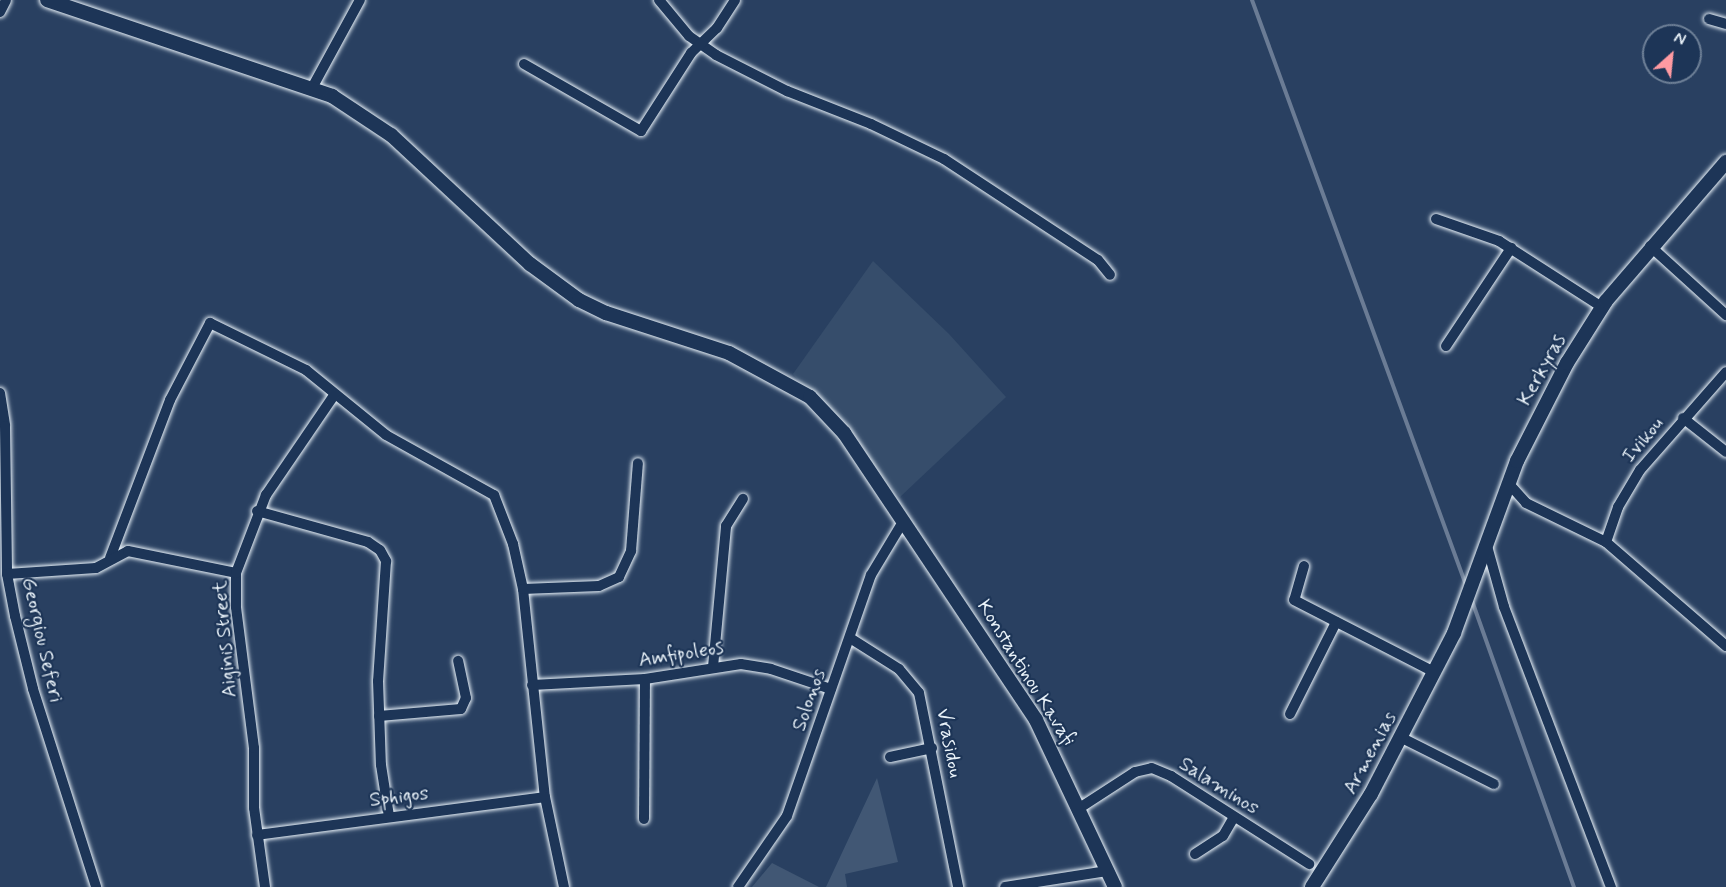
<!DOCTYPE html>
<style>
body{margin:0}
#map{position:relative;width:1726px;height:887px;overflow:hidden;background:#294061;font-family:Mynerve,sans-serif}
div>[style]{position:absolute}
.built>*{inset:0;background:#364d6b}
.green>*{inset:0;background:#415774}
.stream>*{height:4px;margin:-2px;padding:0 2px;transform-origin:2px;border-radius:2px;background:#6b7c95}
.roads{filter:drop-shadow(0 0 2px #e8f1f8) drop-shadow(0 0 2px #e8f1f8)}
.minor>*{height:10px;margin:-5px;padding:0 5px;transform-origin:5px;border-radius:5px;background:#1d3557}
.tertiary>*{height:14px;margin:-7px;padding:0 7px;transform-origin:7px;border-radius:7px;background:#1d3557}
span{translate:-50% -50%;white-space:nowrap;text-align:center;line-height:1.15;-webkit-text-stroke:4.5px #1d3557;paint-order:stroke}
.street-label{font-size:20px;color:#e8f1f8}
.north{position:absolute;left:1642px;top:24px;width:60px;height:60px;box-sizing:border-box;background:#1d3557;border:2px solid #6e8097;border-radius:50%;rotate:27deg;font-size:16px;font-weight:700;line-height:24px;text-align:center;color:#e8f1f8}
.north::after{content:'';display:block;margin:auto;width:21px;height:27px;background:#ff9aa2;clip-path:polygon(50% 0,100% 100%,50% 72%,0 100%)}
</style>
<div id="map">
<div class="built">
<i style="clip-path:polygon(873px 261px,949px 334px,1006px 397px,900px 497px,793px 374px)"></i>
</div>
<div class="green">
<i style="clip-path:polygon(877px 778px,898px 862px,845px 874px,847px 887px,826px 887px)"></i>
<i style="clip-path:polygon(772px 863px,819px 887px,752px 887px)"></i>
</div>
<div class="stream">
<i style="left:1252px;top:0;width:623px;rotate:69.91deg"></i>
<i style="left:1471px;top:598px;width:307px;rotate:70.4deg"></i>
</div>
<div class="roads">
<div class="minor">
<i style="left:659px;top:0;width:47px;rotate:50.2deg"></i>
<i style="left:689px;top:36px;width:33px;rotate:35deg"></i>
<i style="left:716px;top:55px;width:80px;rotate:26.9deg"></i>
<i style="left:787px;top:91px;width:90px;rotate:21.4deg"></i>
<i style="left:871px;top:124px;width:81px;rotate:25.6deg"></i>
<i style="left:944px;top:159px;width:184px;rotate:33.3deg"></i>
<i style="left:1098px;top:260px;width:19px;rotate:51deg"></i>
<i style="left:0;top:12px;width:13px;rotate:-63deg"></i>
<i style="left:1709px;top:19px;width:18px;rotate:16deg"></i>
<i style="left:524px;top:64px;width:135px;rotate:29.8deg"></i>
<i style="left:641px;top:131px;width:93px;rotate:-57.3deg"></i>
<i style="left:691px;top:53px;width:36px;rotate:-44deg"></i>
<i style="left:717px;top:28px;width:33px;rotate:-57deg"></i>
<i style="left:312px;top:88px;width:100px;rotate:-61.4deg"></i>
<i style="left:1436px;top:219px;width:67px;rotate:19.2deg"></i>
<i style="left:1499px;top:241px;width:122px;rotate:32.7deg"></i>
<i style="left:1650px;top:246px;width:103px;rotate:42.2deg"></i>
<i style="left:1446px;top:346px;width:118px;rotate:-56.4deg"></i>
<i style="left:0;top:393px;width:33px;rotate:81deg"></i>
<i style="left:5px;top:426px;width:148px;rotate:89.2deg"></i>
<i style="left:7px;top:574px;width:43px;rotate:79.2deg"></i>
<i style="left:15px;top:616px;width:75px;rotate:76.1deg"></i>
<i style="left:33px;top:689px;width:208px;rotate:72.3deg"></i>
<i style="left:1683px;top:418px;width:55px;rotate:38.3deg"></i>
<i style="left:1510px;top:485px;width:24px;rotate:48deg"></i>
<i style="left:1526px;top:503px;width:89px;rotate:26deg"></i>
<i style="left:1606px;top:542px;width:159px;rotate:40.9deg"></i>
<i style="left:257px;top:511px;width:115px;rotate:15.6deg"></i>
<i style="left:368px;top:542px;width:14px;rotate:34deg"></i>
<i style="left:380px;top:550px;width:13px;rotate:61deg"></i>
<i style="left:386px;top:561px;width:120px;rotate:93.8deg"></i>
<i style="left:378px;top:681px;width:84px;rotate:88deg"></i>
<i style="left:381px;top:765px;width:52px;rotate:81.1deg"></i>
<i style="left:1606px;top:542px;width:37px;rotate:-71deg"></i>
<i style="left:1618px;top:507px;width:43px;rotate:-59.3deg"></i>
<i style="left:1640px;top:470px;width:130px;rotate:-48.7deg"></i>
<i style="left:1487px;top:546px;width:63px;rotate:74.4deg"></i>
<i style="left:1504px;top:607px;width:300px;rotate:69.1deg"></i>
<i style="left:110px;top:558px;width:169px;rotate:-69.2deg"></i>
<i style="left:170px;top:400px;width:87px;rotate:-62.5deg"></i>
<i style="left:210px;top:323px;width:107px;rotate:26.1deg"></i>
<i style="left:306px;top:370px;width:103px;rotate:39.1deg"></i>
<i style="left:386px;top:435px;width:124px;rotate:29.1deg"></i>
<i style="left:494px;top:495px;width:53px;rotate:68.8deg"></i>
<i style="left:513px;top:544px;width:46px;rotate:77.5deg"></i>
<i style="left:523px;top:589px;width:209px;rotate:84deg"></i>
<i style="left:545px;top:797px;width:92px;rotate:78.1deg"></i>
<i style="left:1304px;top:566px;width:35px;rotate:106deg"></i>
<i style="left:1294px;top:600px;width:157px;rotate:27.2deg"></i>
<i style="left:7px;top:574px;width:89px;rotate:-3.9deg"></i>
<i style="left:96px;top:568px;width:36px;rotate:-28deg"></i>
<i style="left:128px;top:551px;width:110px;rotate:11.5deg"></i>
<i style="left:523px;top:589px;width:76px;rotate:-2.3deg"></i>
<i style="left:599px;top:586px;width:22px;rotate:-24deg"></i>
<i style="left:619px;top:577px;width:29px;rotate:-65deg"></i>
<i style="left:631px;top:551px;width:88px;rotate:-85.5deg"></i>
<i style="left:850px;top:638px;width:58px;rotate:32.3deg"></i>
<i style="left:899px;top:669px;width:31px;rotate:50deg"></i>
<i style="left:919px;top:693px;width:198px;rotate:78.6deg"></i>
<i style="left:713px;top:667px;width:142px;rotate:-84.7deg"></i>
<i style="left:726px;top:526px;width:32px;rotate:-58deg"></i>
<i style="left:532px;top:685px;width:113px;rotate:-3deg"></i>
<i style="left:645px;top:679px;width:97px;rotate:-8.9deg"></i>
<i style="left:741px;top:664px;width:30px;rotate:9deg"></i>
<i style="left:771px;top:669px;width:63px;rotate:18.4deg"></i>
<i style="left:1290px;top:714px;width:103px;rotate:-63.4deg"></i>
<i style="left:379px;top:716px;width:82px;rotate:-4.9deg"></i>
<i style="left:461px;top:709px;width:12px;rotate:-66deg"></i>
<i style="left:466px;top:698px;width:38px;rotate:-102deg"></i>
<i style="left:1400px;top:737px;width:105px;rotate:26.6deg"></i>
<i style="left:890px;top:757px;width:43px;rotate:-12.1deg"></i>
<i style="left:1078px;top:809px;width:68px;rotate:-33deg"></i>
<i style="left:1135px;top:772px;width:17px;rotate:-13deg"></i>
<i style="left:1152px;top:768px;width:21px;rotate:23deg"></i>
<i style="left:1171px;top:776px;width:164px;rotate:32.5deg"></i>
<i style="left:644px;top:819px;width:140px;rotate:-89.6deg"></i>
<i style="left:257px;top:835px;width:290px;rotate:-7.5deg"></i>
<i style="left:1195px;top:854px;width:33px;rotate:-33deg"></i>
<i style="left:1223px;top:836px;width:22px;rotate:-60deg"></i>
<i style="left:265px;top:887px;width:80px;rotate:-97.9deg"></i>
<i style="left:254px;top:808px;width:60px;rotate:-90deg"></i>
<i style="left:254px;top:748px;width:142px;rotate:-97.3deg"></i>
<i style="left:236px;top:607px;width:34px;rotate:-90deg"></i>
<i style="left:236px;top:573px;width:84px;rotate:-69deg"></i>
<i style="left:266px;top:495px;width:122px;rotate:-55.7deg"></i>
<i style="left:738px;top:887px;width:86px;rotate:-55.4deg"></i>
<i style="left:787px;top:816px;width:255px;rotate:-70.8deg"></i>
<i style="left:871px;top:575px;width:64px;rotate:-59deg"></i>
<i style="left:1005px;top:887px;width:103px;rotate:-8.9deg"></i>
</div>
<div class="tertiary">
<i style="left:47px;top:0;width:301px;rotate:18.6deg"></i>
<i style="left:332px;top:96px;width:71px;rotate:33.5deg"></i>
<i style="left:391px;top:135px;width:190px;rotate:42.9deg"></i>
<i style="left:530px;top:264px;width:61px;rotate:36.3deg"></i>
<i style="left:579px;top:300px;width:30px;rotate:26deg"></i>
<i style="left:606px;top:313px;width:129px;rotate:18deg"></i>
<i style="left:729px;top:353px;width:92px;rotate:28.5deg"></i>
<i style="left:810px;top:397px;width:50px;rotate:46.6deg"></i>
<i style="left:844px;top:433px;width:345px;rotate:56.2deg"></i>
<i style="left:1036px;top:720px;width:185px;rotate:64.7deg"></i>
<i style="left:1312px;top:887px;width:110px;rotate:-57.6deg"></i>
<i style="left:1371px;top:794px;width:181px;rotate:-62.7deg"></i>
<i style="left:1454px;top:633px;width:183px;rotate:-69.9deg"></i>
<i style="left:1517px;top:461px;width:110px;rotate:-63deg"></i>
<i style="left:1567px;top:363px;width:73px;rotate:-57.8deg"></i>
<i style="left:1606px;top:301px;width:184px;rotate:-49.2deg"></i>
</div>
</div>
<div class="street-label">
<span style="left:1542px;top:370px;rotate:-61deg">Kerkyras</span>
<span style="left:1643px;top:440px;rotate:-51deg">Ivikou</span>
<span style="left:225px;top:639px;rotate:-95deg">Aiginis Street</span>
<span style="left:42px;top:640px;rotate:77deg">Georgiou Seferi</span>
<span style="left:681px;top:654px;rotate:-9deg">Amfipoleos</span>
<span style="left:1026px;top:673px;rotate:58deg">Konstantinou Kavafi</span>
<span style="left:809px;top:700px;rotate:-71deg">Solonos</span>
<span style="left:949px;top:743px;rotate:79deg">Vrasidou</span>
<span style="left:1370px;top:753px;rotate:-62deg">Armenias</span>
<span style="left:1219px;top:786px;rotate:32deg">Salaminos</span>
<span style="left:399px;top:797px;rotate:-7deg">Sphigos</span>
</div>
<div class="north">N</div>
</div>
